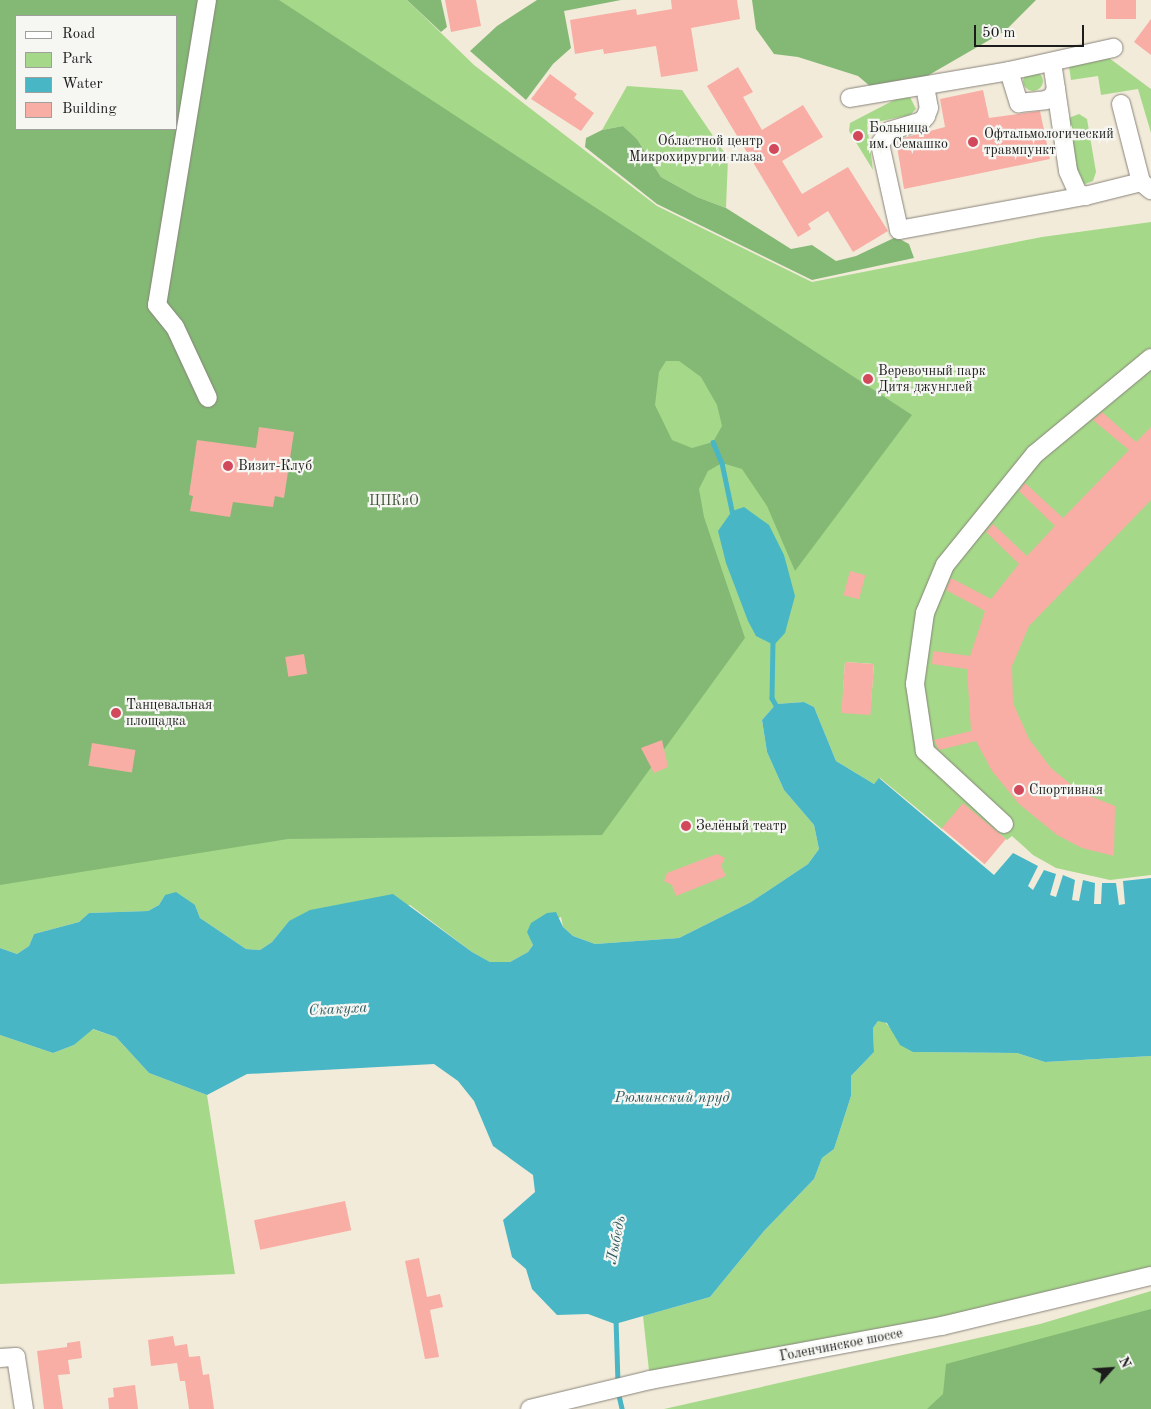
<!DOCTYPE html>
<meta charset="utf-8">
<style>
body{margin:0}
#map{position:relative;width:1151px;height:1409px;overflow:hidden;background:#f3ebda;font-family:"Old Standard TT",serif}
div>[style]{position:absolute}
.green>*{inset:0;background:#a5d989}
.round{border-radius:50%}
.forest>*{inset:0;background:#84b975}
.water>*{inset:0;background:#49b6c5}
.stream>*{height:4.5px;margin:-2.25px;padding:0 2.25px;transform-origin:2.25px;border-radius:2.25px;background:#49b6c5}
.building>*{inset:0;background:#f8ada5;transform-origin:0 0}
.roads{filter:drop-shadow(0 0 1px #88847b) drop-shadow(0 0 1px #88847b)}
.minor>*{height:18px;margin:-9px;padding:0 9px;transform-origin:9px;border-radius:9px;background:#fff}
.dots>*{width:14px;height:14px;translate:-50% -50%;box-sizing:border-box;border:2px solid #f6f6f2;border-radius:50%}
span{translate:-50% -50%;white-space:nowrap;text-align:center;line-height:1.15;-webkit-text-stroke:4.5px #f6f6f2;paint-order:stroke}
.poi-label{font-size:14px;color:#1c1c1c}
.left{translate:0 -50%;text-align:left}
.right{translate:-100% -50%;text-align:right}
.park-label{font-size:14px;color:#45553d}
.street-label{font-size:14px;color:#1c1c1c}
.water-label{font-size:15px;color:#2e5a60;font-style:italic}
.legend{position:absolute;left:15px;top:15px;width:162px;height:115px;box-sizing:border-box;background:#f6f6f2;border:1px solid #9f9f9c;margin:0;padding:6px 9px;list-style:none;font-size:15px;color:#1c1c1c}
.legend li{display:flex;align-items:center;gap:10px;height:25px}
.legend b{width:25px;border:1px solid #9f9f9c}
.north{position:absolute;left:1086px;top:1344px;width:50px;height:50px;-webkit-text-stroke:4px #f6f6f2;paint-order:stroke;rotate:64deg;font-size:14px;font-weight:700;line-height:20px;text-align:center;color:#1c1c1c}
.north::after{content:'';display:block;margin:auto;width:18px;height:22px;background:#1c1c1c;clip-path:polygon(50% 0,100% 100%,50% 72%,0 100%)}
.scale{position:absolute;left:974px;top:25px;width:110px;height:22px;box-sizing:border-box;border:2px solid #1c1c1c;border-top:0;padding-left:6px;font-size:15px;line-height:18px;white-space:nowrap;color:#1c1c1c;-webkit-text-stroke:4px #f6f6f2;paint-order:stroke}
</style>
<div id="map">
<div class="green">
<i style="clip-path:polygon(evenodd,0 0,407px 0,474px 65px,657px 206px,812px 282px,1042px 237px,1151px 222px,1151px 875px,1110px 880px,1056px 868px,1033px 855px,1012px 836px,1007px 840px,963px 804px,942px 829px,880px 778px,874px 784px,836px 761px,814px 707px,804px 702px,776px 704px,762px 720px,767px 752px,784px 790px,814px 825px,819px 849px,808px 864px,751px 902px,679px 938px,595px 944px,573px 936px,563px 927px,561px 917px,528px 932px,533px 945px,528px 952px,510px 962px,490px 962px,472px 952px,410px 905px,289px 921px,272px 942px,260px 950px,246px 949px,200px 918px,195px 905px,165px 895px,159px 905px,148px 911px,89px 913px,79px 922px,34px 934px,29px 946px,17px 954px,0 948px,0 0,16px 16px,176px 16px,176px 129px,16px 129px,16px 16px,0 0,845px 662px,874px 664px,870px 714px,842px 712px,845px 662px)"></i>
<i style="clip-path:polygon(1109px 58px,1151px 89px,1151px 133px,1138px 89px,1101px 95px,1098px 76px,1071px 80px,1069px 66px)"></i>
<i class="round" style="left:1023px;top:71px;width:20px;height:20px"></i>
<i style="clip-path:polygon(627px 86px,682px 90px,728px 158px,726px 208px,697px 197px,661px 177px,637px 139px,623px 126px,602px 130px)"></i>
<i style="clip-path:polygon(910px 97px,916px 109px,910px 115px,867px 124px,873px 170px,849px 131px,850px 123px,898px 98px)"></i>
<i style="clip-path:polygon(1079px 114px,1087px 119px,1096px 172px,1093px 181px,1085px 184px,1077px 181px,1065px 124px,1071px 117px)"></i>
<i style="clip-path:polygon(883px 1020px,913px 1052px,1017px 1053px,1045px 1062px,1151px 1056px,1151px 1276px,650px 1380px,643px 1316px,710px 1297px,764px 1231px,814px 1179px,822px 1158px,834px 1149px,851px 1096px,851px 1076px,874px 1052px,873px 1028px,878px 1021px)"></i>
<i style="clip-path:polygon(92px 1029px,116px 1037px,149px 1073px,207px 1095px,235px 1274px,0 1284px,0 1035px,53px 1053px,74px 1045px)"></i>
<i style="clip-path:polygon(1151px 1291px,1151px 1409px,664px 1409px,1040px 1324px)"></i>
</div>
<div class="forest">
<i style="clip-path:polygon(evenodd,0 0,279px 0,912px 415px,795px 571px,767px 506px,742px 469px,722px 463px,708px 471px,699px 489px,704px 517px,745px 638px,602px 835px,288px 839px,0 885px,0 0,16px 16px,176px 16px,176px 129px,16px 129px,16px 16px,0 0,666px 361px,679px 361px,701px 377px,717px 405px,722px 426px,713px 442px,692px 448px,672px 440px,655px 405px,659px 372px,666px 361px)"></i>
<i style="clip-path:polygon(407px 0,441px 0,447px 27px,441px 32px)"></i>
<i style="clip-path:polygon(537px 0,621px 0,564px 11px,571px 48px,553px 64px,526px 100px,470px 51px,497px 26px)"></i>
<i style="clip-path:polygon(752px 0,1036px 0,1005px 31px,915px 83px,877px 92px,858px 76px,798px 57px,774px 54px,756px 29px)"></i>
<i style="clip-path:polygon(623px 126px,637px 139px,661px 177px,697px 197px,726px 208px,791px 249px,812px 245px,836px 261px,856px 256px,896px 237px,909px 244px,914px 258px,812px 280px,657px 204px,585px 147px,586px 138px,602px 130px)"></i>
<i style="clip-path:polygon(1151px 1309px,1151px 1409px,927px 1409px,943px 1394px,946px 1364px)"></i>
</div>
<div class="water">
<i style="clip-path:polygon(744px 507px,769px 525px,784px 555px,795px 596px,785px 633px,774px 645px,756px 636px,748px 621px,726px 563px,718px 531px,732px 511px)"></i>
<i style="clip-path:polygon(804px 702px,814px 707px,836px 761px,874px 784px,879px 778px,994px 875px,1013px 853px,1038px 866px,1028px 886px,1033px 890px,1044px 870px,1056px 874px,1050px 895px,1056px 897px,1063px 875px,1075px 880px,1072px 900px,1079px 901px,1083px 880px,1095px 883px,1094px 904px,1101px 904px,1102px 883px,1116px 883px,1119px 905px,1125px 904px,1123px 881px,1151px 878px,1151px 1056px,1045px 1062px,1017px 1053px,913px 1052px,900px 1045px,887px 1023px,878px 1021px,873px 1028px,874px 1052px,851px 1076px,851px 1096px,834px 1149px,822px 1158px,814px 1179px,764px 1231px,710px 1297px,615px 1324px,588px 1314px,557px 1315px,532px 1289px,526px 1269px,512px 1257px,503px 1220px,535px 1192px,533px 1175px,493px 1146px,474px 1101px,458px 1081px,434px 1064px,247px 1074px,207px 1095px,149px 1073px,116px 1037px,93px 1029px,74px 1045px,53px 1053px,0 1035px,0 948px,17px 954px,29px 946px,34px 934px,79px 922px,89px 913px,148px 911px,159px 905px,165px 895px,176px 892px,195px 905px,200px 918px,246px 949px,260px 950px,272px 942px,289px 921px,310px 910px,393px 894px,472px 952px,490px 962px,510px 962px,528px 952px,533px 945px,527px 932px,531px 923px,547px 913px,556px 912px,563px 927px,573px 936px,595px 944px,679px 938px,751px 902px,808px 864px,819px 849px,814px 825px,784px 790px,767px 752px,762px 720px,776px 704px)"></i>
</div>
<div class="stream">
<i style="left:713px;top:442px;width:23px;rotate:67deg"></i>
<i style="left:722px;top:463px;width:53px;rotate:78.1deg"></i>
<i style="left:773px;top:641px;width:57px;rotate:91deg"></i>
<i style="left:772px;top:698px;width:13px;rotate:61deg"></i>
<i style="left:616px;top:1319px;width:65px;rotate:88.2deg"></i>
<i style="left:618px;top:1391px;width:18px;rotate:77deg"></i>
</div>
<div class="building">
<i style="clip-path:polygon(445px 0,476px 0,481px 26px,451px 32px)"></i>
<i style="clip-path:polygon(671px 0,737px 0,740px 19px,691px 28px,698px 71px,661px 77px,656px 46px,604px 54px,603px 49px,575px 54px,570px 20px,636px 9px,637px 15px,672px 9px)"></i>
<i style="left:1106px;top:0;width:30px;height:19px"></i>
<i style="clip-path:polygon(1151px 19px,1151px 55px,1134px 42px)"></i>
<i style="clip-path:polygon(738px 67px,753px 92px,743px 97px,762px 130px,803px 105px,823px 137px,782px 161px,802px 194px,848px 167px,888px 231px,853px 252px,828px 211px,808px 224px,811px 229px,798px 237px,707px 86px)"></i>
<i style="clip-path:polygon(550px 74px,577px 94px,574px 98px,594px 113px,581px 131px,531px 99px)"></i>
<i style="clip-path:polygon(983px 90px,989px 118px,1040px 111px,1050px 159px,904px 189px,896px 140px,945px 127px,940px 99px)"></i>
<i style="clip-path:polygon(1102px 412px,1136px 442px,1151px 427px,1151px 500px,1029px 626px,1012px 666px,1013px 703px,1029px 739px,1051px 768px,1080px 792px,1115px 806px,1114px 856px,1082px 848px,1057px 835px,1019px 804px,992px 771px,976px 741px,939px 750px,934px 740px,971px 731px,967px 669px,932px 664px,933px 651px,970px 656px,985px 611px,946px 590px,951px 578px,991px 599px,1019px 564px,986px 532px,990px 527px,993px 524px,1027px 556px,1055px 526px,1019px 491px,1025px 483px,1063px 518px,1129px 450px,1093px 420px)"></i>
<i style="clip-path:polygon(259px 427px,294px 432px,284px 498px,275px 496px,273px 507px,233px 502px,230px 517px,190px 511px,193px 496px,189px 495px,197px 440px,256px 448px)"></i>
<i style="left:850px;top:571px;width:16px;height:25px;rotate:15deg"></i>
<i style="left:304px;top:654px;width:20px;height:19px;rotate:81deg"></i>
<i style="left:845px;top:662px;width:29px;height:51px;rotate:4deg"></i>
<i style="clip-path:polygon(662px 740px,668px 767px,654px 773px,641px 748px)"></i>
<i style="left:92px;top:743px;width:44px;height:23px;rotate:9deg"></i>
<i style="left:963px;top:803px;width:56px;height:33px;rotate:40deg"></i>
<i style="clip-path:polygon(717px 854px,725px 858px,721px 866px,726px 876px,676px 896px,672px 885px,664px 881px,667px 873px)"></i>
<i style="left:345px;top:1201px;width:30px;height:93px;rotate:78deg"></i>
<i style="clip-path:polygon(419px 1258px,427px 1297px,440px 1294px,443px 1307px,430px 1310px,439px 1357px,425px 1359px,405px 1261px)"></i>
<i style="clip-path:polygon(173px 1336px,175px 1346px,187px 1344px,189px 1357px,200px 1356px,203px 1375px,209px 1374px,214px 1409px,189px 1409px,185px 1381px,180px 1381px,177px 1363px,151px 1366px,148px 1340px)"></i>
<i style="clip-path:polygon(80px 1341px,82px 1358px,68px 1360px,70px 1374px,58px 1375px,63px 1409px,44px 1409px,37px 1351px,67px 1347px,67px 1343px)"></i>
<i style="clip-path:polygon(135px 1385px,138px 1409px,109px 1409px,108px 1398px,114px 1397px,113px 1388px)"></i>
</div>
<div class="roads">
<div class="minor">
<i style="left:207px;top:0;width:309px;rotate:99.3deg"></i>
<i style="left:157px;top:305px;width:28px;rotate:51deg"></i>
<i style="left:175px;top:327px;width:78px;rotate:65.1deg"></i>
<i style="left:1052px;top:62px;width:110px;rotate:81.6deg"></i>
<i style="left:1068px;top:171px;width:24px;rotate:66deg"></i>
<i style="left:1078px;top:193px;width:8px;rotate:23deg"></i>
<i style="left:1085px;top:196px;width:58px;rotate:-14deg"></i>
<i style="left:1009px;top:71px;width:34px;rotate:73deg"></i>
<i style="left:1019px;top:103px;width:27px;rotate:-6deg"></i>
<i style="left:1046px;top:100px;width:7px;rotate:-27deg"></i>
<i style="left:1052px;top:97px;width:9px;rotate:-63deg"></i>
<i style="left:925px;top:86px;width:22px;rotate:80deg"></i>
<i style="left:929px;top:108px;width:9px;rotate:111deg"></i>
<i style="left:926px;top:116px;width:6px;rotate:129deg"></i>
<i style="left:922px;top:121px;width:34px;rotate:163deg"></i>
<i style="left:889px;top:131px;width:16px;rotate:125deg"></i>
<i style="left:880px;top:144px;width:88px;rotate:77.5deg"></i>
<i style="left:899px;top:230px;width:189px;rotate:-10.4deg"></i>
<i style="left:850px;top:98px;width:161px;rotate:-9.6deg"></i>
<i style="left:1009px;top:71px;width:107px;rotate:-12.5deg"></i>
<i style="left:1121px;top:104px;width:81px;rotate:75.6deg"></i>
<i style="left:1141px;top:182px;width:13px;rotate:39deg"></i>
<i style="left:1004px;top:824px;width:108px;rotate:-137.3deg"></i>
<i style="left:925px;top:751px;width:68px;rotate:-98.5deg"></i>
<i style="left:915px;top:684px;width:72px;rotate:-82deg"></i>
<i style="left:925px;top:613px;width:52px;rotate:-67.4deg"></i>
<i style="left:945px;top:565px;width:143px;rotate:-51deg"></i>
<i style="left:1035px;top:454px;width:151px;rotate:-39.6deg"></i>
<i style="left:0;top:1358px;width:16px;rotate:-4deg"></i>
<i style="left:16px;top:1357px;width:53px;rotate:81.3deg"></i>
<i style="left:530px;top:1409px;width:123px;rotate:-13.6deg"></i>
<i style="left:650px;top:1380px;width:297px;rotate:-10.5deg"></i>
<i style="left:942px;top:1326px;width:215px;rotate:-13.5deg"></i>
</div>
</div>
<div class="dots">
<i style="left:858px;top:136px;background:#d1495b"></i>
<i style="left:973px;top:142px;background:#d1495b"></i>
<i style="left:774px;top:149px;background:#d1495b"></i>
<i style="left:868px;top:379px;background:#d1495b"></i>
<i style="left:228px;top:466px;background:#d1495b"></i>
<i style="left:116px;top:713px;background:#d1495b"></i>
<i style="left:1019px;top:790px;background:#d1495b"></i>
<i style="left:686px;top:826px;background:#d1495b"></i>
</div>
<div class="poi-label">
<span class="left" style="left:869px;top:136px">Больница<br>им. Семашко</span>
<span class="left" style="left:984px;top:142px">Офтальмологический<br>травмпункт</span>
<span class="right" style="left:763px;top:149px">Областной центр<br>Микрохирургии глаза</span>
<span class="left" style="left:878px;top:379px">Веревочный парк<br>Дитя джунглей</span>
<span class="left" style="left:238px;top:466px">Визит-Клуб</span>
<span class="left" style="left:126px;top:713px">Танцевальная<br>площадка</span>
<span class="left" style="left:1029px;top:790px">Спортивная</span>
<span class="left" style="left:696px;top:826px">Зелёный театр</span>
</div>
<div class="park-label">
<span style="left:394px;top:501px">ЦПКиО</span>
</div>
<div class="street-label">
<span style="left:841px;top:1345px;rotate:-11deg">Голенчинское шоссе</span>
</div>
<div class="water-label">
<span style="left:338px;top:1010px;rotate:-3deg">Скакуха</span>
<span style="left:672px;top:1099px">Рюминский пруд</span>
<span style="left:617px;top:1240px;rotate:-79deg">Лыбедь</span>
</div>
<ul class="legend">
<li><b style="height:6px;background:#fff"></b>Road</li>
<li><b style="height:14px;background:#a5d989"></b>Park</li>
<li><b style="height:14px;background:#49b6c5"></b>Water</li>
<li><b style="height:14px;background:#f8ada5"></b>Building</li>
</ul>
<div class="north">N</div>
<div class="scale">50 m</div>
</div>
